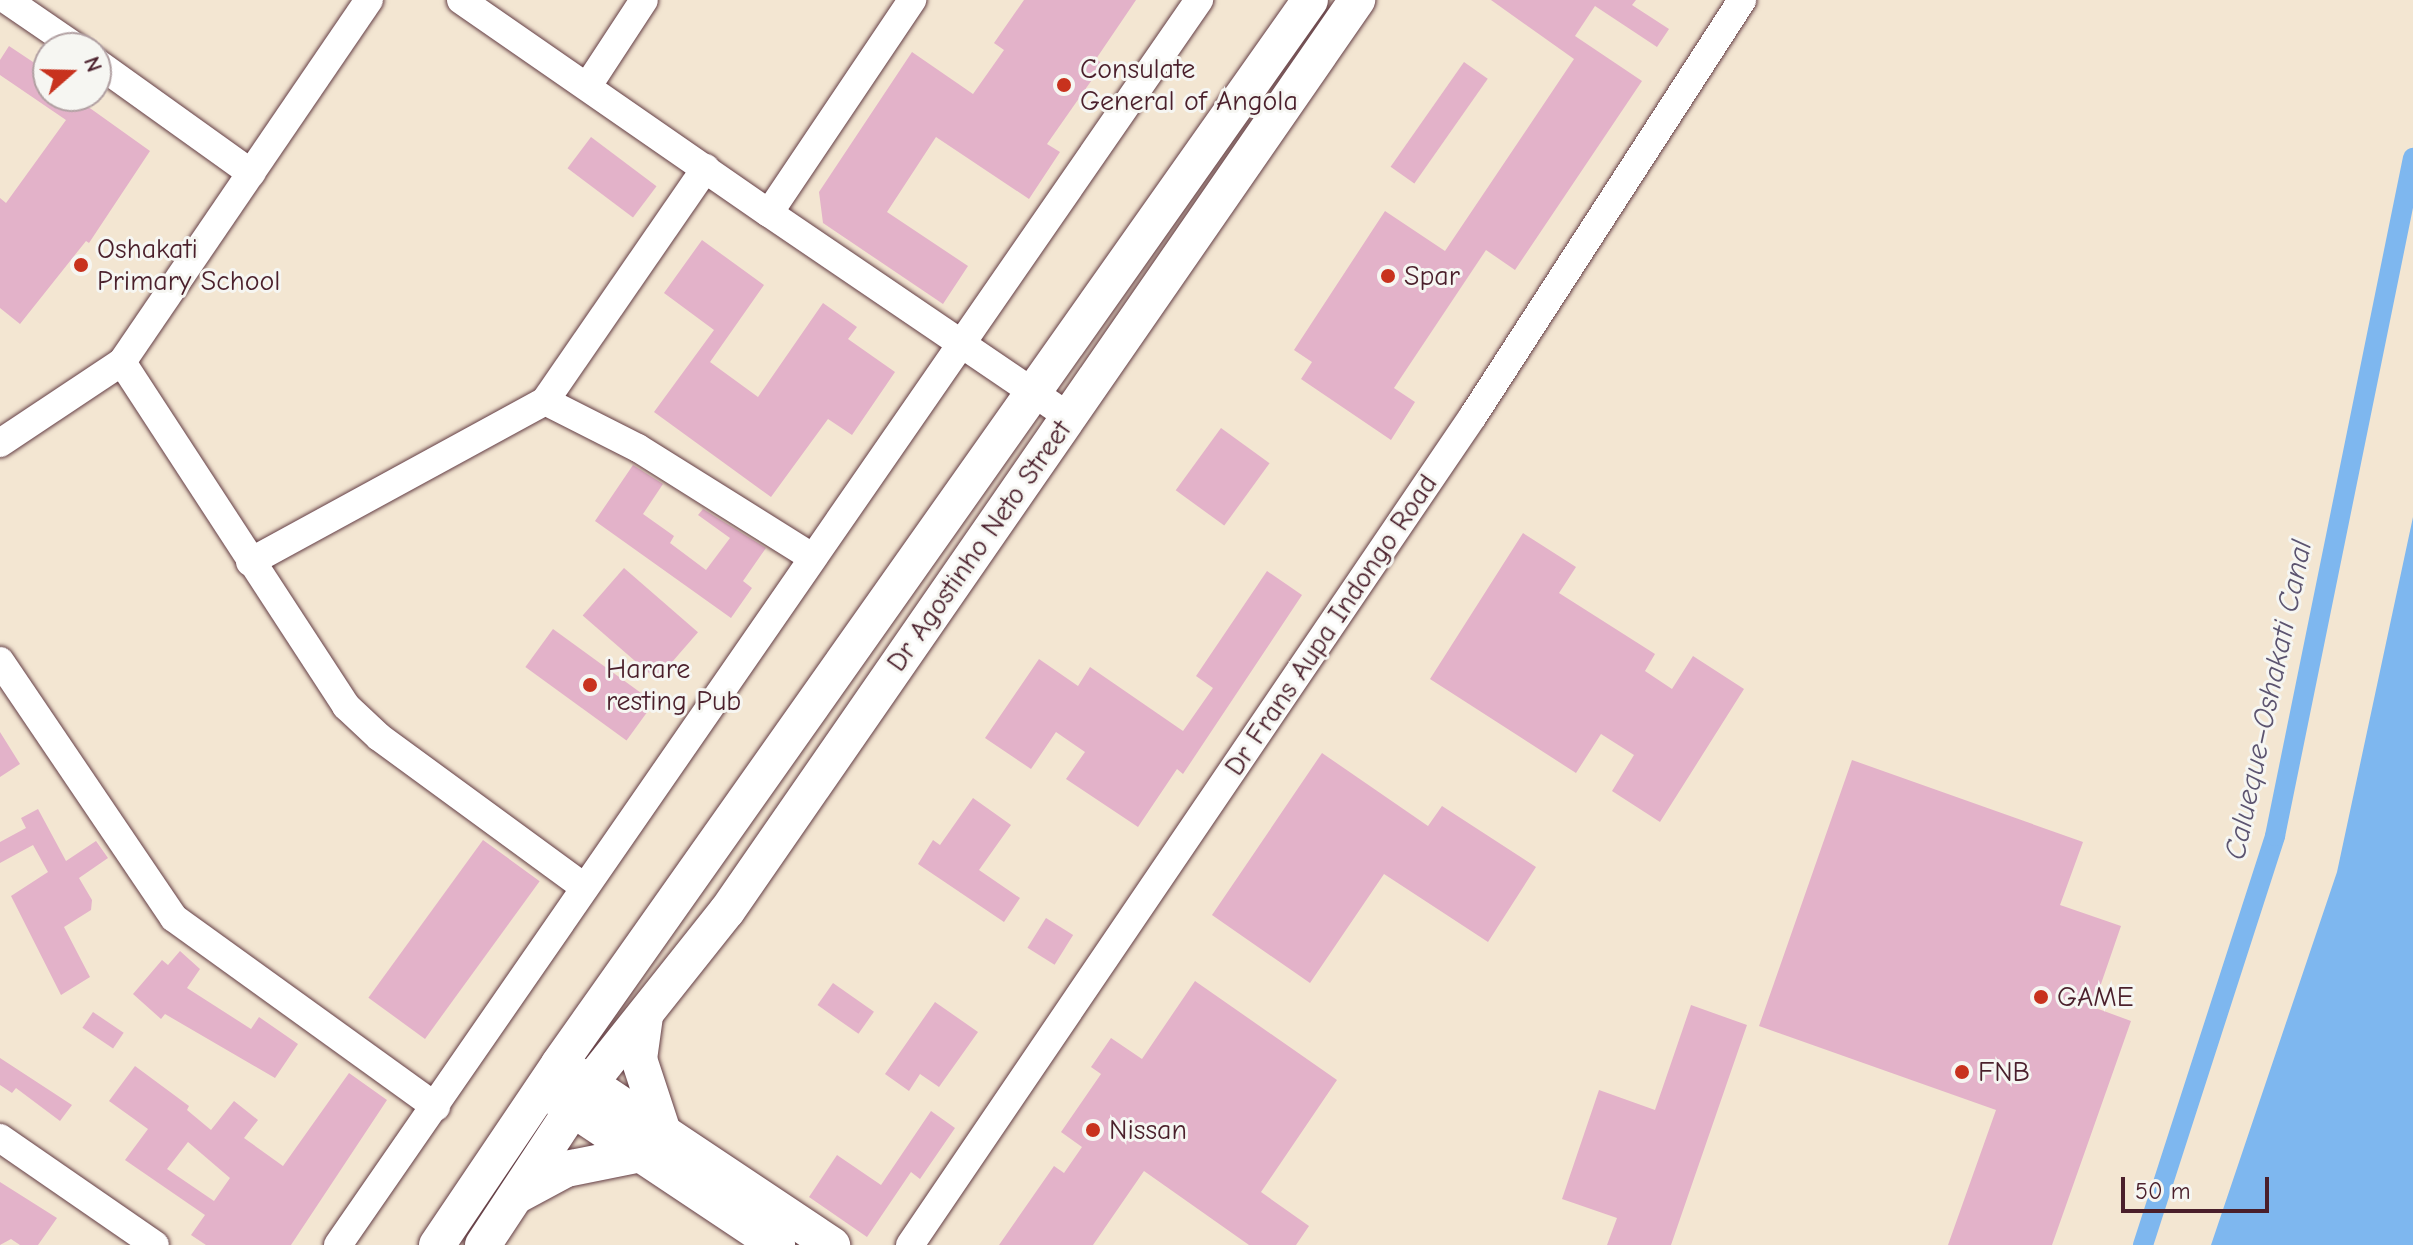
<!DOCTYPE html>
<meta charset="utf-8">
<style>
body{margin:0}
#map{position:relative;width:2413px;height:1245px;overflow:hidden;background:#f3e6d2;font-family:"Comic Neue",sans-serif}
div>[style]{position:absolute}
.water>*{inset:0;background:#7eb7ef}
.canal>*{height:20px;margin:-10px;padding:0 10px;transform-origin:10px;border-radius:10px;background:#7eb7ef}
.building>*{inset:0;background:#e3b2c9;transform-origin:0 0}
.roads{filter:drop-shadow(0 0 2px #633d44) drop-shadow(0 0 2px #633d44)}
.minor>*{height:28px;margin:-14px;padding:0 14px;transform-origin:14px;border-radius:14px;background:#fff}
.major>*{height:36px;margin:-18px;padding:0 18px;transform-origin:18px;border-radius:18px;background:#fff}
.dots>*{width:22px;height:22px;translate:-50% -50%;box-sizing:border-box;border:4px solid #f6f6f2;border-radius:50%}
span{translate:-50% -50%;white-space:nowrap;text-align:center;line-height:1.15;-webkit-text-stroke:6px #f6f6f2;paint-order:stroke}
.poi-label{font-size:28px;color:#4a1f2b}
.left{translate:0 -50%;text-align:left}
.street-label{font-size:28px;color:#4a1f2b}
.water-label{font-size:30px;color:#5c5470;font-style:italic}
.north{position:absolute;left:32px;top:32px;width:80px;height:80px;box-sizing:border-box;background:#f6f6f2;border:2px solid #b1a0a2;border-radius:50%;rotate:70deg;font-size:22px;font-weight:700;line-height:32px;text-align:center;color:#4a1f2b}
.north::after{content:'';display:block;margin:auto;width:28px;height:36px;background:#c8321e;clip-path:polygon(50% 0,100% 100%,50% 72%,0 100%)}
.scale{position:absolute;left:2121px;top:1177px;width:148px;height:36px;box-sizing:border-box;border:4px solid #4a1f2b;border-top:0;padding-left:10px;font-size:24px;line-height:28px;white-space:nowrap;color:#4a1f2b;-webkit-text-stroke:6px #f6f6f2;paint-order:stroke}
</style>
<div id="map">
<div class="water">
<i style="clip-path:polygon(2413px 517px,2413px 1245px,2211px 1245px,2337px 872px)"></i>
</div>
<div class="canal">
<i style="left:2143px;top:1245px;width:430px;rotate:-72.1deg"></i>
<i style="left:2275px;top:836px;width:692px;rotate:-78.5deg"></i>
</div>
<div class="building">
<i style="clip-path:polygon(1024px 0,1136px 0,1096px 59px,1103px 64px,1047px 144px,1060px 152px,1029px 199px,936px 137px,887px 212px,968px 266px,943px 304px,823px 223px,819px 192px,912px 52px,973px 94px,1004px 50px,994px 43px)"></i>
<i style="clip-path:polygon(1491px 0,1636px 0,1632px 5px,1669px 29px,1657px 47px,1595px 6px,1575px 36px,1642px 81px,1515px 270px,1486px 250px,1394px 388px,1415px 402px,1391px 440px,1301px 379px,1312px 362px,1294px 350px,1385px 211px,1445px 251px,1574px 59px)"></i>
<i style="clip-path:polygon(9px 46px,48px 72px,48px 96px,73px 96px,150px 151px,89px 243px,86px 241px,20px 324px,0 308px,0 198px,6px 203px,66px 120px,0 75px,0 60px)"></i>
<i style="left:1464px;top:62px;width:29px;height:128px;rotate:35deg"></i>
<i style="left:591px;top:137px;width:82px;height:39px;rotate:37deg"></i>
<i style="clip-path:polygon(702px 240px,764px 285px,710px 362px,758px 397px,823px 303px,857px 327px,848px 339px,895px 372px,852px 435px,828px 419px,771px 497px,654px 412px,714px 330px,664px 293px)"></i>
<i style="left:1221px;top:428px;width:60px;height:77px;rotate:36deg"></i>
<i style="clip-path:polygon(633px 465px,663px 484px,643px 514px,674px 536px,670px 543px,706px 570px,730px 538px,698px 515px,703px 509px,766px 548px,743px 581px,752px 588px,731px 618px,595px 521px)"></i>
<i style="clip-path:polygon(1523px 533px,1576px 567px,1559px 593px,1655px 654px,1645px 671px,1672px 689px,1693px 656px,1744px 689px,1660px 822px,1612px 791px,1634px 755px,1601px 734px,1576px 773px,1430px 679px)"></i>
<i style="left:624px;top:568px;width:98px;height:63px;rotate:41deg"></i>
<i style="clip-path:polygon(1267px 571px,1302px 595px,1183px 774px,1177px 769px,1138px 827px,1066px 779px,1085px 752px,1056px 732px,1031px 769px,985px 738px,1039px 659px,1078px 686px,1090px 667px,1183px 731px,1213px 688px,1196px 676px)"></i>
<i style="left:553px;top:629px;width:125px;height:47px;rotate:36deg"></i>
<i style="clip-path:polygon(0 732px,20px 764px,0 777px)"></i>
<i style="clip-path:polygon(1322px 753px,1428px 826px,1442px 806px,1536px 867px,1488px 942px,1384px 874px,1310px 983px,1212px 915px)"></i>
<i style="clip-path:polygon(1852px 760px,2083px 842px,2060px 905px,2121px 926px,2093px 1007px,2131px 1021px,2052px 1245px,1948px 1245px,1996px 1110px,1759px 1026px)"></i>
<i style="clip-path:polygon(973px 798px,1011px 825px,979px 870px,1020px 898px,1004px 922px,918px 864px,933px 840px,940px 845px)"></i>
<i style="clip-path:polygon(38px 809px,66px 861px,96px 841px,108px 858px,79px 878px,92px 900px,91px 910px,64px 927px,90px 977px,61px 995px,11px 896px,48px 872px,33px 845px,0 863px,0 842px,26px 828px,21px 818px)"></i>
<i style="left:483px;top:840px;width:70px;height:195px;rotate:36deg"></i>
<i style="left:1046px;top:918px;width:32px;height:35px;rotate:32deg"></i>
<i style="clip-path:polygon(180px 951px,200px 969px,187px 988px,251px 1029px,259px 1017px,298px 1044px,275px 1078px,165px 1014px,161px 1019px,133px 994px,162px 960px,168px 965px)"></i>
<i style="clip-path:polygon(1195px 981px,1337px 1080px,1261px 1192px,1309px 1226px,1296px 1245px,1249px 1245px,1144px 1171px,1093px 1245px,999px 1245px,1054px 1166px,1064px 1173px,1082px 1147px,1061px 1132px,1101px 1074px,1091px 1067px,1111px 1038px,1142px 1059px)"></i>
<i style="left:833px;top:983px;width:50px;height:27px;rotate:35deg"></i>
<i style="clip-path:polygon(935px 1002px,978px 1032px,939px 1087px,920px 1074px,909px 1091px,885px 1074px)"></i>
<i style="clip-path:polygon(1691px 1005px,1747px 1025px,1671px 1245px,1607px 1245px,1617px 1218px,1562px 1199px,1599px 1090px,1655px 1110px)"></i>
<i style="left:93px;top:1012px;width:37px;height:19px;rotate:34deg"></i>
<i style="clip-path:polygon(0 1058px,72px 1105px,60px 1121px,16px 1088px,12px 1093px,0 1085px)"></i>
<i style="clip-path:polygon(evenodd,135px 1066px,189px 1106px,187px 1110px,211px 1130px,234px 1101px,258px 1120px,244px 1138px,283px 1166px,349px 1073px,387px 1100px,291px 1245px,206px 1245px,191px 1235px,205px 1215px,125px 1160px,148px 1129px,109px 1101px,135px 1066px,188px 1142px,230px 1178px,214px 1201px,167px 1169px,188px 1142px)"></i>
<i style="clip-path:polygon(931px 1111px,955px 1128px,920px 1179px,911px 1172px,867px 1237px,809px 1197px,837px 1155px,881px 1185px)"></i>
<i style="clip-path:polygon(0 1182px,57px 1218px,38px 1245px,20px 1245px,11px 1239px,0 1245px)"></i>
</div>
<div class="roads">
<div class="minor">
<i style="left:7px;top:0;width:85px;rotate:34.4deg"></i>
<i style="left:461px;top:0;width:374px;rotate:34.7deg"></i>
<i style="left:769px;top:213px;width:257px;rotate:-56.1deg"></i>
<i style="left:96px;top:62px;width:191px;rotate:35.6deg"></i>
<i style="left:589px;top:84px;width:100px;rotate:-56.8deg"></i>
<i style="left:769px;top:213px;width:363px;rotate:34.2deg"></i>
<i style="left:122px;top:362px;width:411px;rotate:56.9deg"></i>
<i style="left:346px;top:706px;width:45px;rotate:43.2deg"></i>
<i style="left:379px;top:737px;width:254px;rotate:36.2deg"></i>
<i style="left:545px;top:401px;width:283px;rotate:-55.4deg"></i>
<i style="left:0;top:443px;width:146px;rotate:-33.6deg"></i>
<i style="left:122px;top:362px;width:438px;rotate:-55.7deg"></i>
<i style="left:250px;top:562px;width:336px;rotate:-28.6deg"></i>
<i style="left:545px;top:401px;width:104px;rotate:26.8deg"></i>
<i style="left:638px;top:448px;width:205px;rotate:32.1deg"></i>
<i style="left:0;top:661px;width:310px;rotate:55.9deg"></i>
<i style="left:174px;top:918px;width:323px;rotate:35.8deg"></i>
<i style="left:0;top:1138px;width:188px;rotate:34.6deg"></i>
<i style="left:338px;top:1245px;width:1514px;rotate:-55.33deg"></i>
<i style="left:910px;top:1245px;width:1002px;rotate:-55.82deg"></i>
<i style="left:1473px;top:416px;width:495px;rotate:-57.1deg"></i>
</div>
<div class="major">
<i style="left:645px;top:1016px;width:43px;rotate:97.9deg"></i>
<i style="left:639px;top:1059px;width:77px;rotate:71.8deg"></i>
<i style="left:571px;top:1071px;width:314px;rotate:33.7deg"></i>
<i style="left:555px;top:1097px;width:267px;rotate:33.7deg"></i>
<i style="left:518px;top:1195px;width:55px;rotate:-28.4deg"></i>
<i style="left:566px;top:1169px;width:76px;rotate:-11.3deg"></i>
<i style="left:437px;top:1245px;width:218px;rotate:-56deg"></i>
<i style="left:559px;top:1064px;width:1302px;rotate:-54.78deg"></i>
<i style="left:483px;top:1245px;width:194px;rotate:-56.6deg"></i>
<i style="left:590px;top:1083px;width:220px;rotate:-51.5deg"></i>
<i style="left:727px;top:911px;width:1108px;rotate:-55.33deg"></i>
</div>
</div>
<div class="dots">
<i style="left:1064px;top:85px;background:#c8321e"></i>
<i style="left:81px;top:265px;background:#c8321e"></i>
<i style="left:1388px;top:276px;background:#c8321e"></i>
<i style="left:590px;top:685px;background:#c8321e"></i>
<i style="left:2041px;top:997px;background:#c8321e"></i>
<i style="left:1962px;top:1072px;background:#c8321e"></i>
<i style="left:1093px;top:1130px;background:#c8321e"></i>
</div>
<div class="poi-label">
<span class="left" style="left:1080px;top:85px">Consulate<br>General of Angola</span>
<span class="left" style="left:97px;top:265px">Oshakati<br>Primary School</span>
<span class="left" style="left:1404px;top:276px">Spar</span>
<span class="left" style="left:606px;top:685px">Harare<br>resting Pub</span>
<span class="left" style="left:2057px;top:997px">GAME</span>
<span class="left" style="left:1978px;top:1072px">FNB</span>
<span class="left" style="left:1109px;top:1130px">Nissan</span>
</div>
<div class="street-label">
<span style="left:979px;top:546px;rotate:-55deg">Dr Agostinho Neto Street</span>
<span style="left:1331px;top:625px;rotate:-56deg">Dr Frans Aupa Indongo Road</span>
</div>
<div class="water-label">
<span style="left:2269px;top:700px;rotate:-78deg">Calueque–Oshakati Canal</span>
</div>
<div class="north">N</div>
<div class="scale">50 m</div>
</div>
